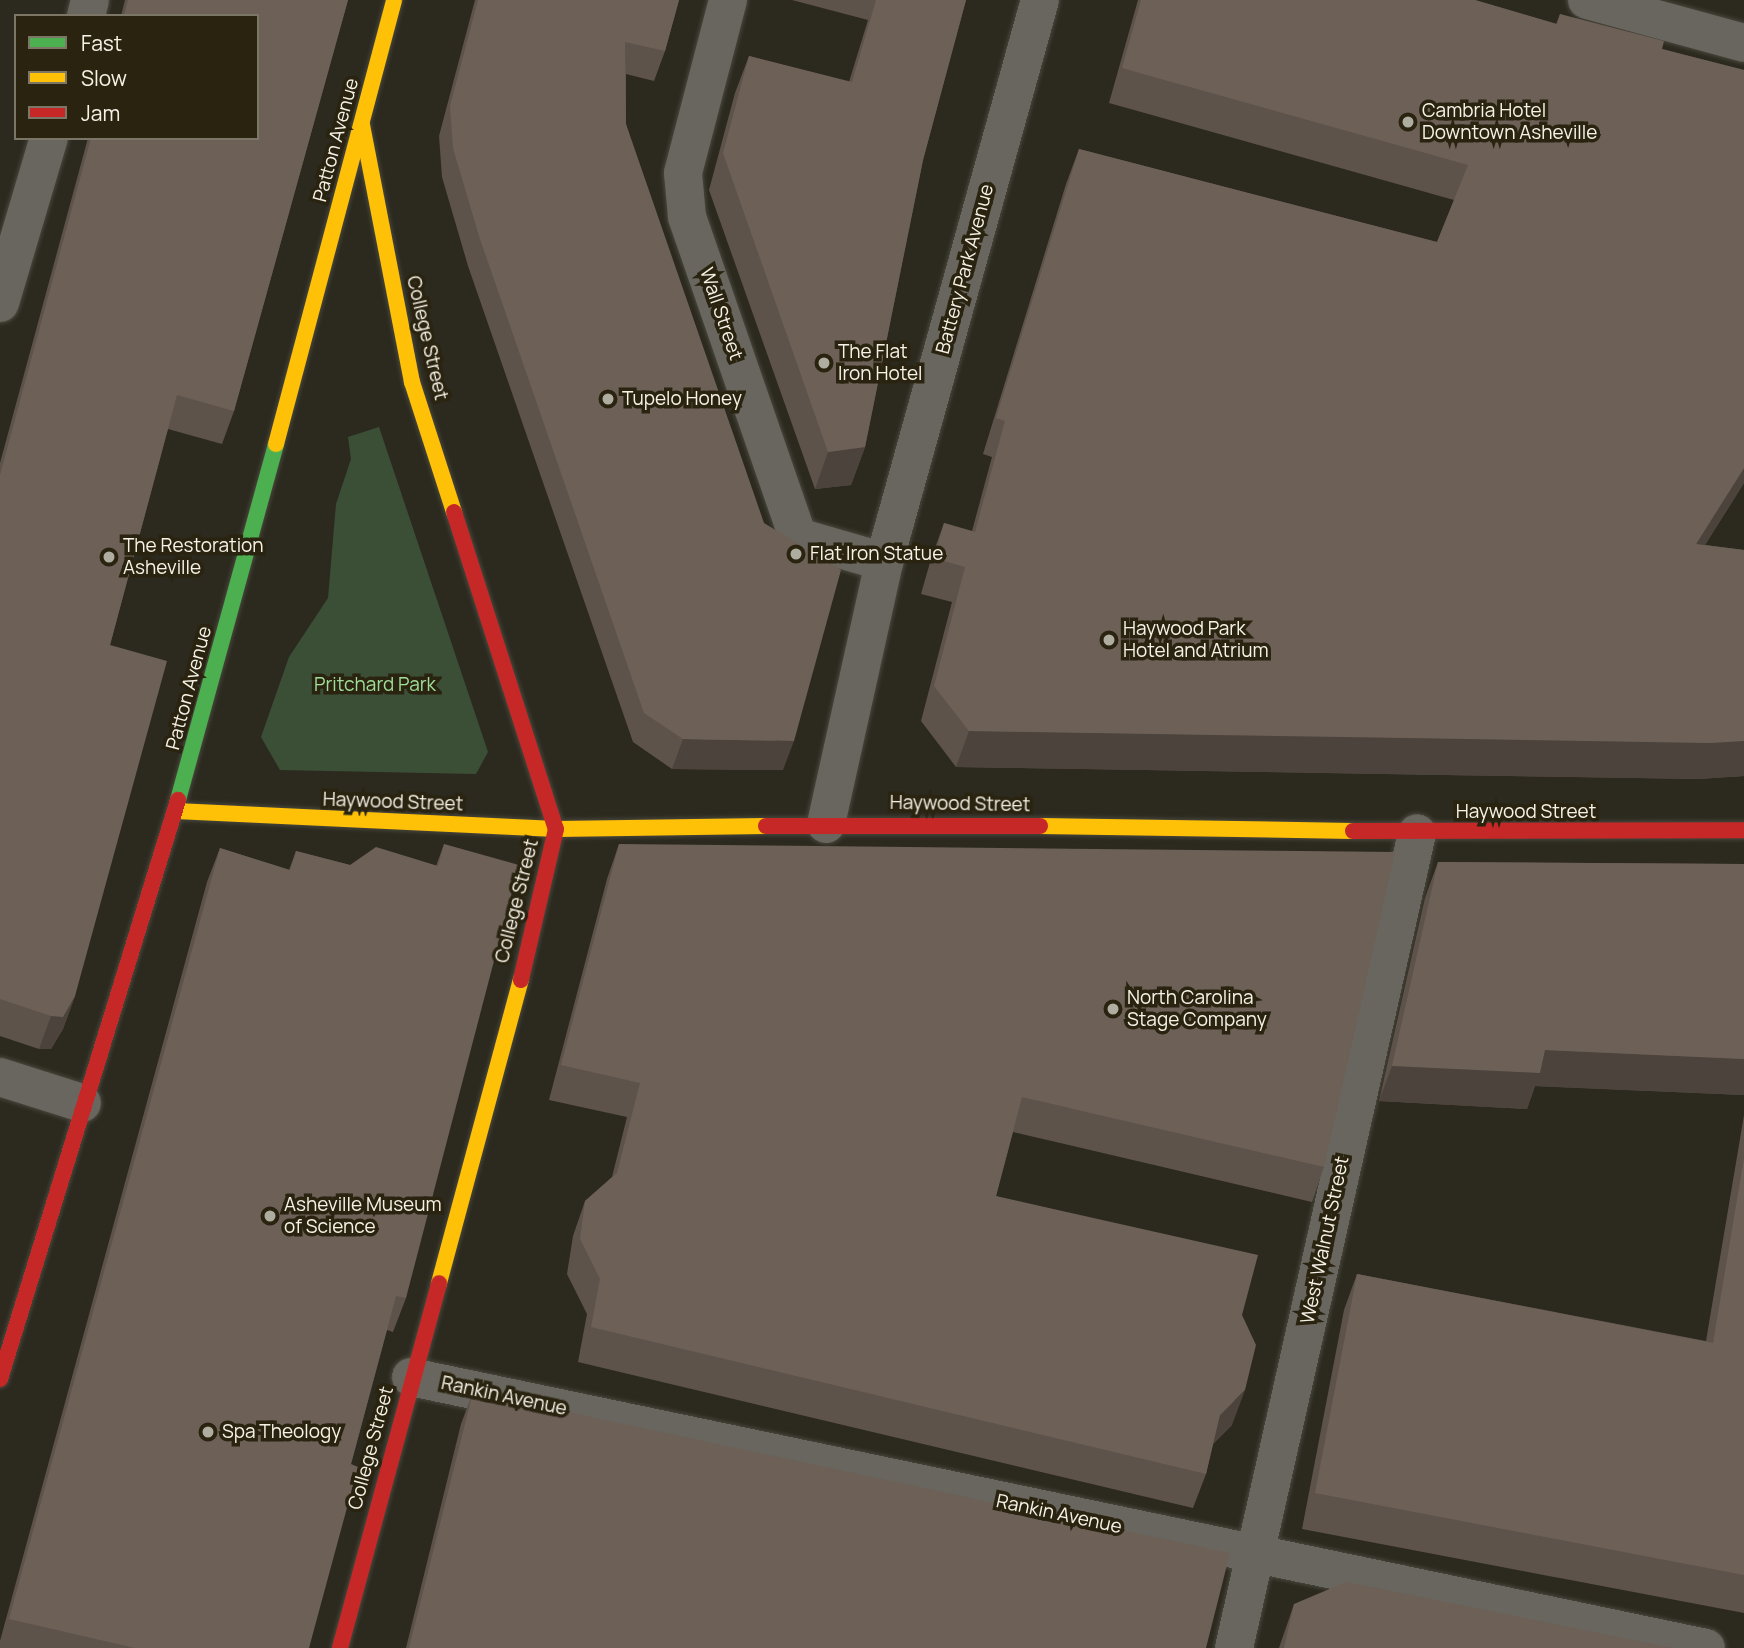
<!DOCTYPE html>
<style>
body{margin:0}
#map{position:relative;width:1744px;height:1648px;overflow:hidden;background:#2c2a1f;font-family:Manrope,sans-serif}
div>[style]{position:absolute}
.green>*{inset:0;background:#3b4f37}
.roads{filter:drop-shadow(0 0 2px #49473d) drop-shadow(0 0 2px #49473d)}
.street>*{height:38px;margin:-19px;padding:0 19px;transform-origin:19px;border-radius:19px;background:#68665e}
.fast>*{height:16px;margin:-8px;padding:0 8px;transform-origin:8px;border-radius:8px;background:#4caf50}
.slow>*{height:16px;margin:-8px;padding:0 8px;transform-origin:8px;border-radius:8px;background:#ffc107}
.jam>*{height:16px;margin:-8px;padding:0 8px;transform-origin:8px;border-radius:8px;background:#c62828}
.wall>*{inset:0;background:#5e534b}
.shaded-wall>*{inset:0;background:#4c433d}
.building>*{inset:0;background:#6d6057}
.dots>*{width:19px;height:19px;translate:-50% -50%;box-sizing:border-box;border:4px solid #292310;border-radius:50%}
span{translate:-50% -50%;white-space:nowrap;text-align:center;line-height:1.15;-webkit-text-stroke:7px #292310;paint-order:stroke}
.poi-label{font-size:19px;color:#f6f2e6}
.left{translate:0 -50%;text-align:left}
.street-label{font-size:19px;color:#f6f2e6}
.park-label{font-size:19px;color:#9fdd99}
.legend{position:absolute;left:14px;top:14px;width:245px;height:126px;box-sizing:border-box;background:#292310;border:2px solid #7b7666;margin:0;padding:9px 12px;list-style:none;font-size:21px;color:#f6f2e6}
.legend li{display:flex;align-items:center;gap:14px;height:35px}
.legend b{width:35px;border:2px solid #7b7666}
</style>
<div id="map">
<div class="green">
<i style="clip-path:polygon(379px 427px,488px 752px,476px 774px,280px 770px,261px 737px,289px 657px,328px 598px,336px 504px,351px 459px,348px 437px)"></i>
</div>
<div class="roads">
<div class="street">
<i style="left:728px;top:0;width:179px;rotate:104.6deg"></i>
<i style="left:683px;top:173px;width:44px;rotate:84.8deg"></i>
<i style="left:687px;top:217px;width:339px;rotate:70.9deg"></i>
<i style="left:798px;top:537px;width:90px;rotate:16.2deg"></i>
<i style="left:1587px;top:0;width:163px;rotate:15.3deg"></i>
<i style="left:86px;top:16px;width:16px;rotate:-76deg"></i>
<i style="left:0;top:303px;width:172px;rotate:-73.5deg"></i>
<i style="left:826px;top:824px;width:268px;rotate:-77.5deg"></i>
<i style="left:884px;top:562px;width:583px;rotate:-74.49deg"></i>
<i style="left:0;top:1077px;width:86px;rotate:17.6deg"></i>
<i style="left:411px;top:1377px;width:1323px;rotate:11.82deg"></i>
<i style="left:1234px;top:1648px;width:835px;rotate:-77.34deg"></i>
</div>
<div class="fast">
<i style="left:178px;top:800px;width:369px;rotate:-74.6deg"></i>
</div>
<div class="slow">
<i style="left:362px;top:125px;width:262px;rotate:79deg"></i>
<i style="left:412px;top:382px;width:137px;rotate:72.1deg"></i>
<i style="left:276px;top:444px;width:459px;rotate:-75.1deg"></i>
<i style="left:176px;top:811px;width:380px;rotate:2.7deg"></i>
<i style="left:556px;top:829px;width:210px;rotate:-0.8deg"></i>
<i style="left:1040px;top:826px;width:313px;rotate:0.9deg"></i>
<i style="left:439px;top:1283px;width:314px;rotate:-74.9deg"></i>
</div>
<div class="jam">
<i style="left:454px;top:512px;width:333px;rotate:72.2deg"></i>
<i style="left:556px;top:829px;width:155px;rotate:103.1deg"></i>
<i style="left:766px;top:826px;width:274px"></i>
<i style="left:1353px;top:831px;width:391px;rotate:-0.1deg"></i>
<i style="left:0;top:1379px;width:606px;rotate:-72.91deg"></i>
<i style="left:340px;top:1648px;width:378px;rotate:-74.8deg"></i>
</div>
</div>
<div class="wall">
<i style="clip-path:polygon(125px 0,348px 0,234px 411px,222px 444px,168px 429px,110px 645px,75px 996px,63px 1029px,51px 1049px,39px 1049px,0 1036px,0 463px,88px 138px,257px 138px,257px 16px,121px 16px)"></i>
<i style="clip-path:polygon(475px 0,679px 0,665px 51px,654px 81px,626px 74px,626px 124px,783px 770px,672px 769px,633px 742px,468px 266px,442px 177px,439px 136px)"></i>
<i style="clip-path:polygon(792px 0,966px 0,923px 160px,865px 447px,851px 485px,815px 489px,709px 190px,735px 93px,749px 56px,849px 82px,868px 20px)"></i>
<i style="clip-path:polygon(1138px 0,1475px 0,1556px 24px,1560px 14px,1662px 49px,1744px 70px,1744px 483px,1705px 545px,1744px 550px,1744px 776px,1698px 779px,956px 767px,921px 721px,952px 602px,921px 594px,931px 559px,944px 523px,972px 531px,992px 457px,983px 454px,1066px 184px,1079px 149px,1437px 242px,1454px 200px,1109px 103px)"></i>
<i style="clip-path:polygon(444px 844px,406px 1298px,393px 1332px,387px 1330px,351px 1464px,309px 1648px,0 1648px,0 1641px,207px 882px,220px 848px,289px 870px,296px 851px,350px 865px,436px 866px)"></i>
<i style="clip-path:polygon(619px 844px,1324px 1167px,1312px 1202px,1013px 1132px,996px 1196px,1242px 1315px,1232px 1425px,1213px 1444px,1206px 1474px,1193px 1508px,578px 1362px,587px 1314px,567px 1274px,573px 1236px,585px 1201px,612px 1177px,627px 1117px,549px 1100px,607px 879px)"></i>
<i style="clip-path:polygon(1438px 862px,1744px 864px,1744px 1095px,1535px 1086px,1527px 1109px,1379px 1101px,1425px 898px)"></i>
<i style="clip-path:polygon(1744px 1115px,1744px 1613px,1302px 1529px,1344px 1310px,1357px 1274px,1706px 1341px)"></i>
<i style="clip-path:polygon(473px 1392px,1206px 1648px,406px 1648px,461px 1424px)"></i>
<i style="clip-path:polygon(1294px 1604px,1673px 1648px,1279px 1648px)"></i>
</div>
<div class="shaded-wall">
<i style="clip-path:polygon(865px 447px,851px 485px,815px 489px,828px 452px)"></i>
<i style="clip-path:polygon(1744px 468px,1744px 483px,1683px 580px,1696px 544px)"></i>
<i style="clip-path:polygon(969px 731px,1744px 741px,1744px 776px,1698px 779px,956px 767px)"></i>
<i style="clip-path:polygon(683px 739px,794px 741px,783px 770px,672px 769px)"></i>
<i style="clip-path:polygon(75px 996px,63px 1029px,51px 1049px,39px 1049px,51px 1016px)"></i>
<i style="clip-path:polygon(1545px 1050px,1744px 1059px,1744px 1095px,1535px 1086px,1527px 1109px,1379px 1101px,1392px 1066px)"></i>
<i style="clip-path:polygon(1245px 1390px,1232px 1425px,1207px 1450px,1220px 1415px)"></i>
</div>
<div class="building">
<i style="clip-path:polygon(128px 0,348px 0,234px 411px,177px 395px,110px 645px,167px 661px,75px 996px,63px 1017px,51px 1016px,0 999px,0 475px,91px 138px,257px 138px,257px 16px,124px 16px)"></i>
<i style="clip-path:polygon(478px 0,679px 0,665px 51px,625px 42px,626px 124px,764px 523px,841px 570px,794px 741px,683px 739px,644px 713px,479px 236px,453px 148px,450px 106px)"></i>
<i style="clip-path:polygon(876px 0,966px 0,923px 160px,865px 447px,828px 452px,723px 153px,749px 56px,852px 82px)"></i>
<i style="clip-path:polygon(1141px 0,1475px 0,1557px 24px,1560px 14px,1664px 41px,1662px 49px,1744px 70px,1744px 468px,1696px 544px,1744px 550px,1744px 741px,1711px 743px,969px 731px,934px 686px,965px 567px,934px 558px,944px 523px,975px 532px,1005px 421px,996px 418px,1079px 149px,1437px 242px,1468px 165px,1122px 68px)"></i>
<i style="clip-path:polygon(444px 844px,519px 865px,406px 1298px,396px 1296px,351px 1464px,358px 1467px,309px 1648px,135px 1648px,9px 1619px,220px 848px,290px 870px,296px 851px,350px 865px,376px 847px,438px 866px)"></i>
<i style="clip-path:polygon(619px 844px,1395px 852px,1324px 1167px,1022px 1097px,996px 1196px,1258px 1255px,1242px 1315px,1256px 1345px,1245px 1390px,1220px 1415px,1206px 1474px,591px 1327px,600px 1279px,580px 1239px,585px 1201px,617px 1173px,640px 1083px,561px 1065px)"></i>
<i style="clip-path:polygon(1438px 862px,1744px 864px,1744px 1059px,1545px 1050px,1540px 1073px,1392px 1066px)"></i>
<i style="clip-path:polygon(1744px 1158px,1744px 1575px,1315px 1493px,1357px 1274px,1713px 1343px)"></i>
<i style="clip-path:polygon(473px 1392px,1230px 1553px,1206px 1648px,409px 1648px)"></i>
<i style="clip-path:polygon(1346px 1582px,1673px 1648px,1284px 1648px,1294px 1604px)"></i>
</div>
<div class="dots">
<i style="left:1408px;top:122px;background:#afaca0"></i>
<i style="left:824px;top:363px;background:#afaca0"></i>
<i style="left:608px;top:399px;background:#afaca0"></i>
<i style="left:796px;top:554px;background:#afaca0"></i>
<i style="left:109px;top:557px;background:#afaca0"></i>
<i style="left:1109px;top:640px;background:#afaca0"></i>
<i style="left:1113px;top:1009px;background:#afaca0"></i>
<i style="left:270px;top:1216px;background:#afaca0"></i>
<i style="left:208px;top:1432px;background:#afaca0"></i>
</div>
<div class="poi-label">
<span class="left" style="left:1422px;top:122px">Cambria Hotel<br>Downtown Asheville</span>
<span class="left" style="left:838px;top:363px">The Flat<br>Iron Hotel</span>
<span class="left" style="left:622px;top:399px">Tupelo Honey</span>
<span class="left" style="left:123px;top:557px">The Restoration<br>Asheville</span>
<span class="left" style="left:810px;top:554px">Flat Iron Statue</span>
<span class="left" style="left:1123px;top:640px">Haywood Park<br>Hotel and Atrium</span>
<span class="left" style="left:1127px;top:1009px">North Carolina<br>Stage Company</span>
<span class="left" style="left:284px;top:1216px">Asheville Museum<br>of Science</span>
<span class="left" style="left:222px;top:1432px">Spa Theology</span>
</div>
<div class="street-label">
<span style="left:336px;top:140px;rotate:-75deg">Patton Avenue</span>
<span style="left:965px;top:269px;rotate:-75deg">Battery Park Avenue</span>
<span style="left:721px;top:314px;rotate:71deg">Wall Street</span>
<span style="left:427px;top:338px;rotate:77deg">College Street</span>
<span style="left:189px;top:688px;rotate:-75deg">Patton Avenue</span>
<span style="left:393px;top:802px;rotate:2deg">Haywood Street</span>
<span style="left:960px;top:804px;rotate:1deg">Haywood Street</span>
<span style="left:1526px;top:812px">Haywood Street</span>
<span style="left:517px;top:901px;rotate:-76deg">College Street</span>
<span style="left:1325px;top:1240px;rotate:-78deg">West Walnut Street</span>
<span style="left:504px;top:1396px;rotate:12deg">Rankin Avenue</span>
<span style="left:371px;top:1448px;rotate:-75deg">College Street</span>
<span style="left:1059px;top:1514px;rotate:12deg">Rankin Avenue</span>
</div>
<div class="park-label">
<span style="left:375px;top:685px">Pritchard Park</span>
</div>
<ul class="legend">
<li><b style="height:9px;background:#4caf50"></b>Fast</li>
<li><b style="height:9px;background:#ffc107"></b>Slow</li>
<li><b style="height:9px;background:#c62828"></b>Jam</li>
</ul>
</div>
